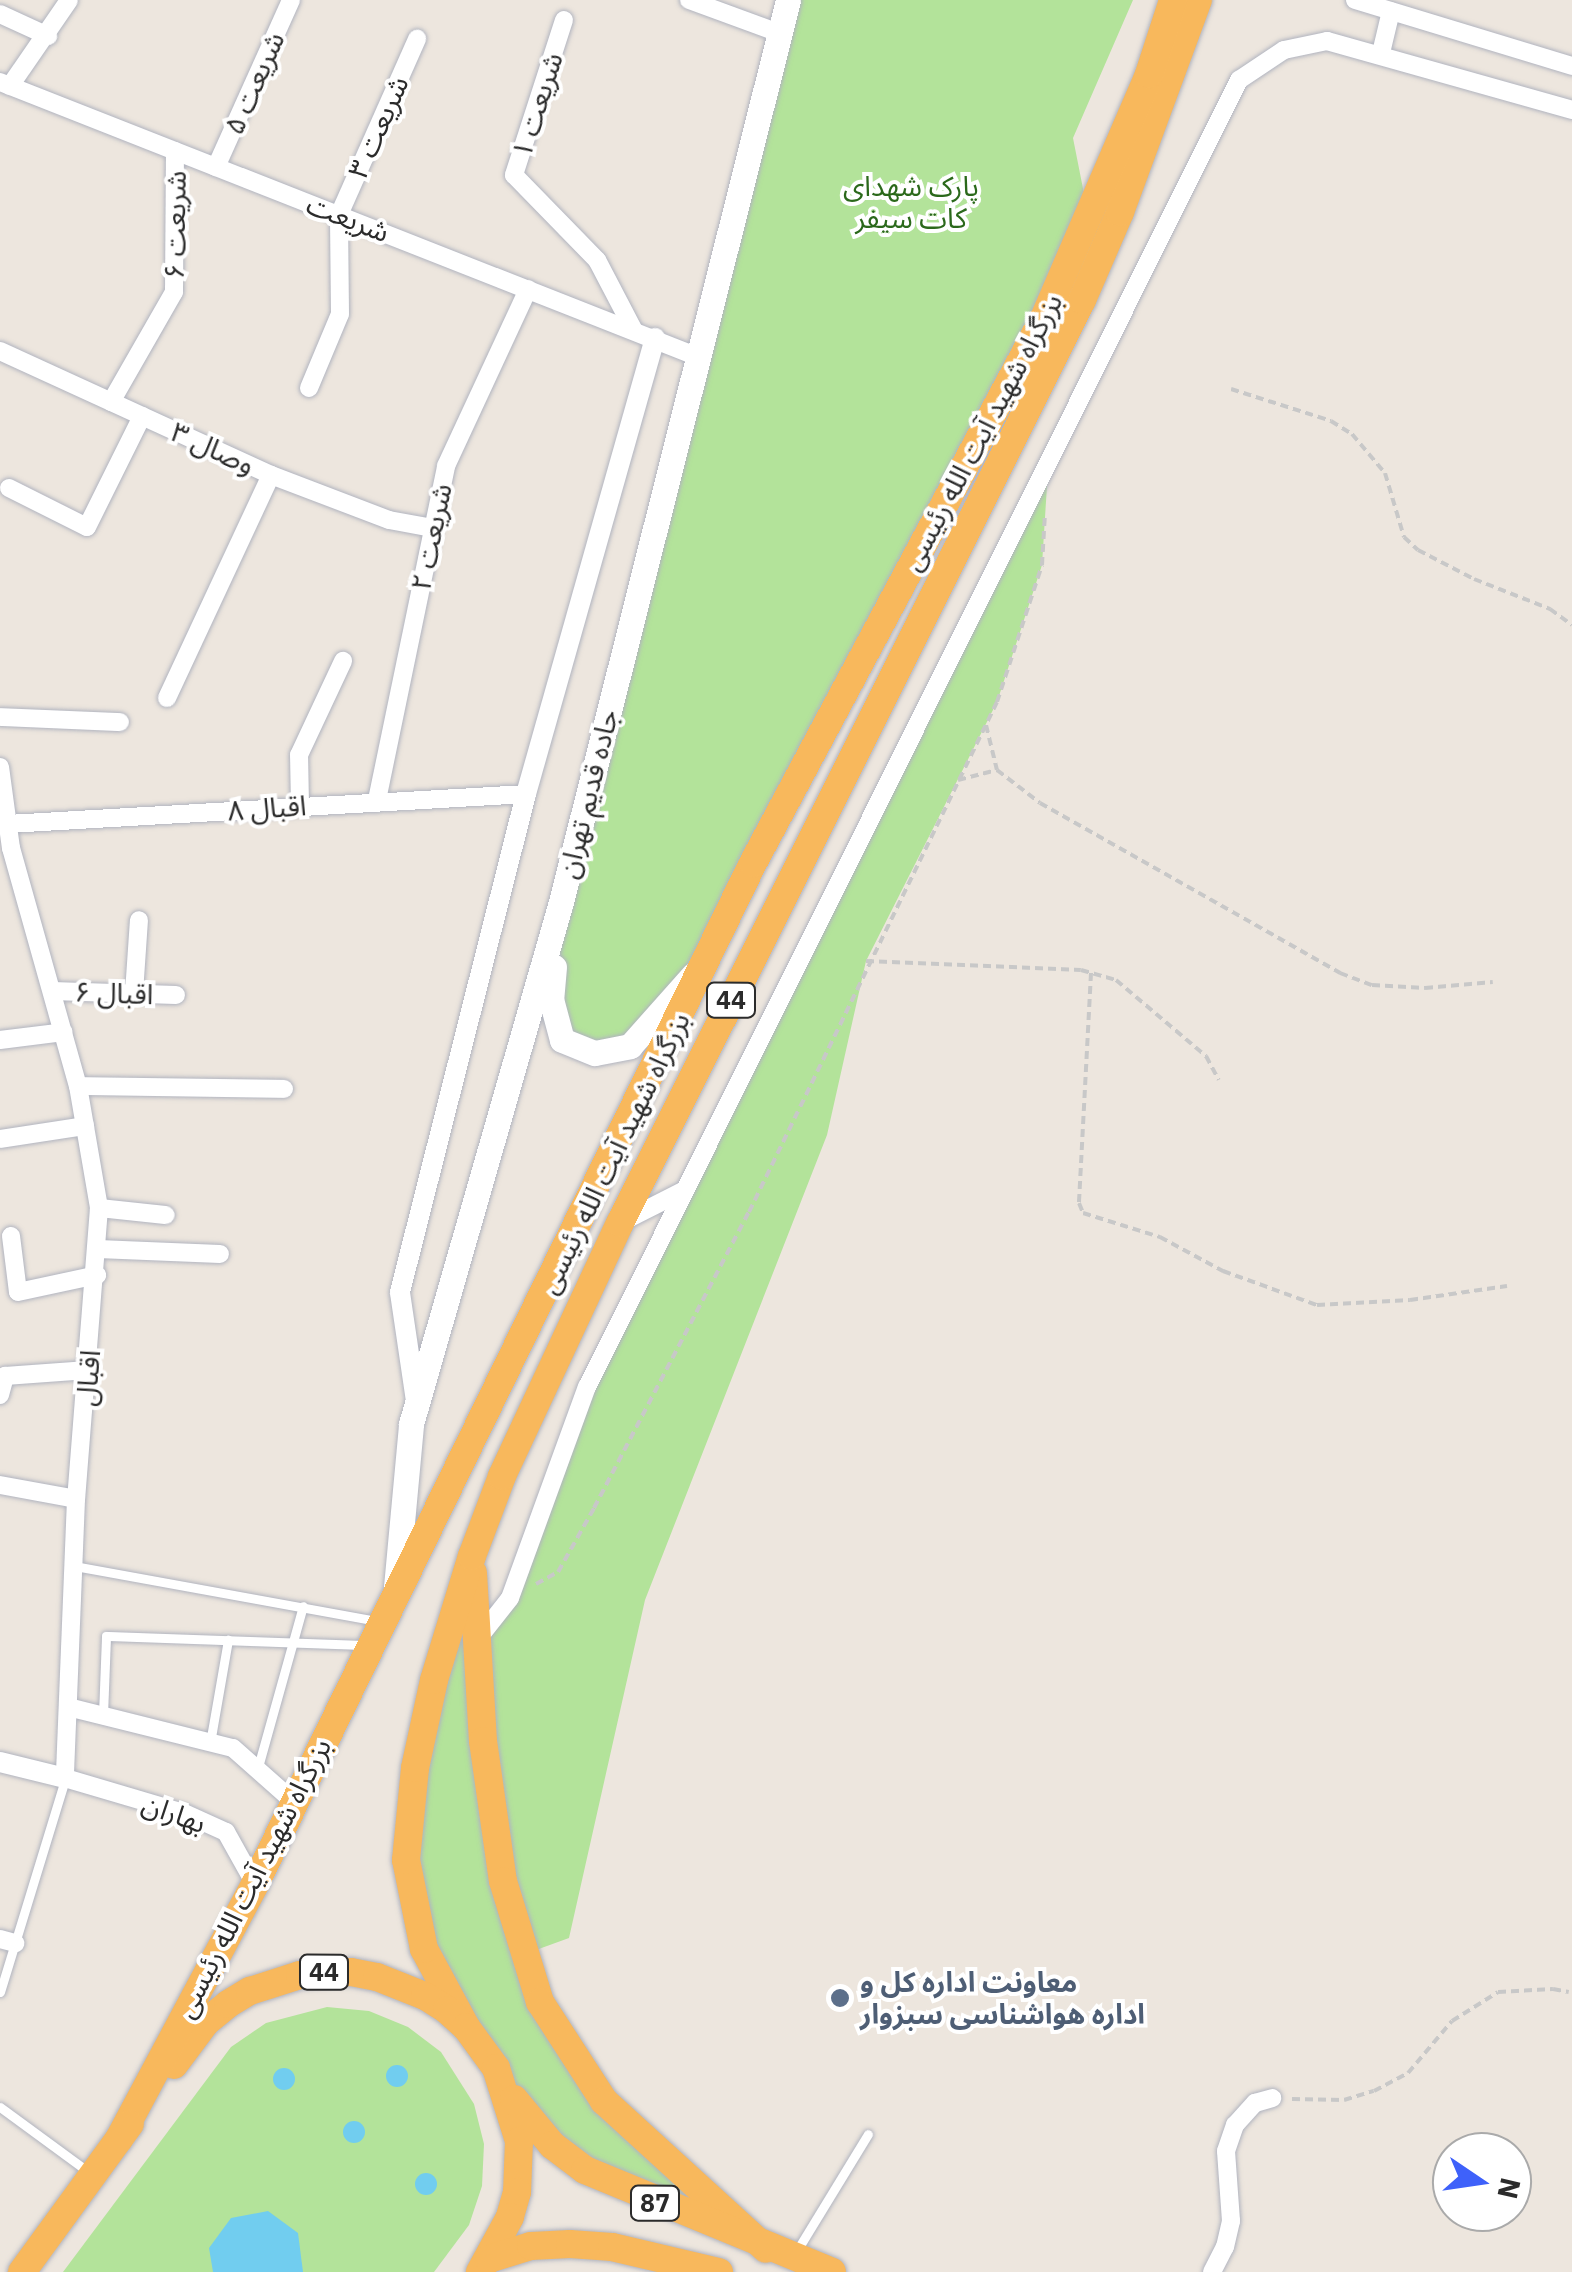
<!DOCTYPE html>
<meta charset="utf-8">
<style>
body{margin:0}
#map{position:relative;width:1572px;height:2272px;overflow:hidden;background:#ede6de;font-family:"IBM Plex Sans","Noto Sans Arabic",sans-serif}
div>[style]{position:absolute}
.green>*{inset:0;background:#b3e39a}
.water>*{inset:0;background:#71cdef}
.round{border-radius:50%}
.path>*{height:4px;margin-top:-2px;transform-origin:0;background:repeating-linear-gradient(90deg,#c8c8c8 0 8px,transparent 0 13px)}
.roads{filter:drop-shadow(0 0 2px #b1b4bf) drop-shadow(0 0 2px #b1b4bf)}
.service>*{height:9px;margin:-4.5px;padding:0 4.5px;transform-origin:4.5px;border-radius:4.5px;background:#fff}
.minor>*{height:18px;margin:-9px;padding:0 9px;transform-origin:9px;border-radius:9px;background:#fff}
.tertiary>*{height:20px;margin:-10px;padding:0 10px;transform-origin:10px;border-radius:10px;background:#fff}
.secondary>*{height:25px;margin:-12.5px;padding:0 12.5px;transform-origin:12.5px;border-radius:12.5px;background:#fff}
.trunk>*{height:28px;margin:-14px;padding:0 14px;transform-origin:14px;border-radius:14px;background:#f8b85c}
.dots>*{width:28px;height:28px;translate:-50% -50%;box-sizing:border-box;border:5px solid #fff;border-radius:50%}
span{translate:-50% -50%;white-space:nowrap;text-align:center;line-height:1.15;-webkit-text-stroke:8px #fff;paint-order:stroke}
.shield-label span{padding:2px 8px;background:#fff;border:2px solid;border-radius:8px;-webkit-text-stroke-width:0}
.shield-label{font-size:25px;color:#2b2b2b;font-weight:700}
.street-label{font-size:28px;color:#2b2b2b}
.park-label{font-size:28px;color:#2b691b}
.service-label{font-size:28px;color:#4e5e75;font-weight:700}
.left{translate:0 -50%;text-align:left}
.north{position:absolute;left:1432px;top:2132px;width:100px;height:100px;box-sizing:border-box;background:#fff;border:2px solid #aaa;border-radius:50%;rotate:103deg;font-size:28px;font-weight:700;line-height:40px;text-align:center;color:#2b2b2b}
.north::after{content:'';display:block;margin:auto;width:35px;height:45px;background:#3e61fa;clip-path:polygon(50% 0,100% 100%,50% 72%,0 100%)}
</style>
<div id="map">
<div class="green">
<i style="clip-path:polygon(788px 0,1133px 0,1073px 138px,1089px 219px,706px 961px,630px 1046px,562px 1040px,551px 999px,561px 902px)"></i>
<i style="clip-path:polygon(1049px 454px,1042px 565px,997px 702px,866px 961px,827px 1135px,645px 1600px,569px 1938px,525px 1954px,604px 2101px,766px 2249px,585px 2170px,466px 2027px,406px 1860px,461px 1587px,477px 1639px,510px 1598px,587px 1387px)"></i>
<i style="clip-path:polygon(327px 2007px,369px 2011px,408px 2027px,441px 2052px,474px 2104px,484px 2144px,482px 2186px,469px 2225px,434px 2272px,63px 2272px,231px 2047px,266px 2023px)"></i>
</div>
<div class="water">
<i class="round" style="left:386px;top:2065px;width:22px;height:22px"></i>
<i class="round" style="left:273px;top:2068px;width:22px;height:22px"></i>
<i class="round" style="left:343px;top:2121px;width:22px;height:22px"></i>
<i class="round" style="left:415px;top:2173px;width:22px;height:22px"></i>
<i style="clip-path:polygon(268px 2211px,298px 2233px,303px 2272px,213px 2272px,209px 2248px,231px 2218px)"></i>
</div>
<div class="path">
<i style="left:1231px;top:389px;width:105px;rotate:17.7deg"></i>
<i style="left:1331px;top:421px;width:25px;rotate:32deg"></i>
<i style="left:1352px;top:434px;width:51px;rotate:49.8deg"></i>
<i style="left:1385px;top:473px;width:67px;rotate:73.5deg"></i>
<i style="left:1404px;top:537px;width:19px;rotate:43deg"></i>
<i style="left:1418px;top:550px;width:63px;rotate:27.4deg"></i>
<i style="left:1474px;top:579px;width:82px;rotate:21.5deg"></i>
<i style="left:1550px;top:609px;width:27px;rotate:36deg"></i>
<i style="left:986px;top:725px;width:46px;rotate:76.3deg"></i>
<i style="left:997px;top:770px;width:54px;rotate:37.5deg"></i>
<i style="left:1040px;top:803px;width:345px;rotate:29.5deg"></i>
<i style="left:1340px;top:973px;width:34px;rotate:21deg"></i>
<i style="left:1372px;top:985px;width:53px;rotate:3.2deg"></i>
<i style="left:1425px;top:988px;width:68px;rotate:-5deg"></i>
<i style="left:958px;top:780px;width:40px;rotate:-14.4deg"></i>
<i style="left:866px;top:961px;width:215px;rotate:2.4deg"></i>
<i style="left:1081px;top:970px;width:36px;rotate:16deg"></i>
<i style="left:1116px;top:980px;width:118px;rotate:40.2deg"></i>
<i style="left:1206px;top:1056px;width:27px;rotate:62deg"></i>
<i style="left:1091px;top:973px;width:230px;rotate:93deg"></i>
<i style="left:1079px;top:1203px;width:11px;rotate:68deg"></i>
<i style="left:1083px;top:1213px;width:81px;rotate:17.3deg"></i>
<i style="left:1160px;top:1237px;width:72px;rotate:28.4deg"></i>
<i style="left:1223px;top:1271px;width:100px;rotate:19.9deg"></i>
<i style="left:1317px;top:1305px;width:93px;rotate:-3.1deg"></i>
<i style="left:1410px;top:1300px;width:98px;rotate:-8.2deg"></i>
<i style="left:536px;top:1584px;width:25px;rotate:-29deg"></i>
<i style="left:558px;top:1572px;width:73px;rotate:-60.6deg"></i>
<i style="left:594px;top:1508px;width:334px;rotate:-62.4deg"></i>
<i style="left:749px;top:1212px;width:567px;rotate:-64.07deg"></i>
<i style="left:997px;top:702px;width:144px;rotate:-71.8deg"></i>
<i style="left:1042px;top:565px;width:52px;rotate:-86.7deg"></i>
<i style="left:1292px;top:2099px;width:52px;rotate:1.1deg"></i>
<i style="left:1344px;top:2100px;width:31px;rotate:-17deg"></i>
<i style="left:1374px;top:2091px;width:38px;rotate:-28deg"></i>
<i style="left:1408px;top:2073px;width:68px;rotate:-49.8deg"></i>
<i style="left:1452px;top:2021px;width:54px;rotate:-32.2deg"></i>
<i style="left:1498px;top:1992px;width:55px;rotate:-3.1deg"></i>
<i style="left:1553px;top:1989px;width:16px;rotate:11deg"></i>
</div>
<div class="roads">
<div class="service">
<i style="left:74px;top:1566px;width:307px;rotate:10.3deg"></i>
<i style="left:103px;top:1715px;width:79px;rotate:-87.8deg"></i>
<i style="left:106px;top:1636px;width:260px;rotate:2deg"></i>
<i style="left:210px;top:1743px;width:105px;rotate:-80.1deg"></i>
<i style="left:258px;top:1767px;width:167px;rotate:-74.4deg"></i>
<i style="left:0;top:1992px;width:222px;rotate:-73deg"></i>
<i style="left:0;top:2107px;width:112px;rotate:36.3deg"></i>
<i style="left:796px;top:2252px;width:138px;rotate:-58.6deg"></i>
</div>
<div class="minor">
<i style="left:689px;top:0;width:96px;rotate:20.1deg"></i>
<i style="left:1355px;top:0;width:227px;rotate:16.9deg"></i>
<i style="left:0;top:14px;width:53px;rotate:24.6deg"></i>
<i style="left:564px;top:20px;width:163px;rotate:107.9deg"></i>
<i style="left:514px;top:175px;width:119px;rotate:45.7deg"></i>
<i style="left:597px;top:260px;width:78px;rotate:62.4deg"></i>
<i style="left:1381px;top:53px;width:43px;rotate:-76.6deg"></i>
<i style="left:0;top:82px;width:748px;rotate:21.49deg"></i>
<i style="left:10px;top:86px;width:104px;rotate:-55.5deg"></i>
<i style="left:216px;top:167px;width:183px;rotate:-65.8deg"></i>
<i style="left:0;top:351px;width:298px;rotate:24.6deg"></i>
<i style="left:271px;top:475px;width:126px;rotate:20.9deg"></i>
<i style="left:389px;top:520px;width:45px;rotate:10.3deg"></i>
<i style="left:309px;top:388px;width:80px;rotate:-67.3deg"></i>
<i style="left:340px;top:314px;width:99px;rotate:-90.6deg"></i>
<i style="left:339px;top:215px;width:193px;rotate:-66.1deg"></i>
<i style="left:111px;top:402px;width:127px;rotate:-60.2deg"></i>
<i style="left:174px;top:292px;width:141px;rotate:-89.6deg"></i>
<i style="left:9px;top:488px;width:87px;rotate:26.6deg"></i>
<i style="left:87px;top:527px;width:124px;rotate:-63.6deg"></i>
<i style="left:167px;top:698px;width:246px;rotate:-65deg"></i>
<i style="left:0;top:717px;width:120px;rotate:2.4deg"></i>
<i style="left:0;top:767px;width:82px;rotate:82.3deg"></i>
<i style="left:11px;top:848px;width:247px;rotate:74.3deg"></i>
<i style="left:78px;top:1086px;width:124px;rotate:80.2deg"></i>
<i style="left:99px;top:1208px;width:292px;rotate:94.5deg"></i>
<i style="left:76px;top:1499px;width:279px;rotate:92.3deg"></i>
<i style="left:65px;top:1778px;width:124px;rotate:16.4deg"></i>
<i style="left:184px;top:1813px;width:46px;rotate:24.3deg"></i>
<i style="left:226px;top:1832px;width:60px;rotate:60.9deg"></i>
<i style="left:377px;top:800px;width:341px;rotate:-78.3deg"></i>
<i style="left:446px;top:466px;width:195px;rotate:-65.1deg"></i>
<i style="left:300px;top:805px;width:50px;rotate:-91.1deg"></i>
<i style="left:299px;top:755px;width:104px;rotate:-64.9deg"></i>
<i style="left:8px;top:824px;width:519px;rotate:-3.31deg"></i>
<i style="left:52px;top:991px;width:124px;rotate:1.8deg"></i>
<i style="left:134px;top:993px;width:73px;rotate:-86.1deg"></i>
<i style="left:0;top:1040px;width:64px;rotate:-7.1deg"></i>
<i style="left:78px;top:1086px;width:206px;rotate:0.8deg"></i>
<i style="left:0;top:1139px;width:86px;rotate:-8.7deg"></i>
<i style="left:99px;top:1208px;width:67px;rotate:6deg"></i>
<i style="left:620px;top:1223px;width:73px;rotate:-26.9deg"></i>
<i style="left:11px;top:1236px;width:56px;rotate:82.9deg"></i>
<i style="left:18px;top:1292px;width:81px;rotate:-12.1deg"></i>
<i style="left:98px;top:1249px;width:122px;rotate:2.3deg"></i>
<i style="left:0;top:1395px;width:20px;rotate:-75deg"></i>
<i style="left:5px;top:1376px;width:83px;rotate:-4.1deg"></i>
<i style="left:0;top:1485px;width:77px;rotate:10.4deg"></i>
<i style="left:477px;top:1640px;width:53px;rotate:-51.8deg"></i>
<i style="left:510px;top:1598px;width:225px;rotate:-70deg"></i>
<i style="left:587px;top:1387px;width:1461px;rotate:-63.49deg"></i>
<i style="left:1239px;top:80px;width:54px;rotate:-33.7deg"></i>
<i style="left:1284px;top:50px;width:44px;rotate:-11.8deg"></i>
<i style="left:1327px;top:41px;width:255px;rotate:15.7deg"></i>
<i style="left:68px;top:1707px;width:170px;rotate:14deg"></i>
<i style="left:233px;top:1748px;width:80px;rotate:41.5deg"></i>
<i style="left:0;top:1939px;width:16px;rotate:15deg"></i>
<i style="left:1212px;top:2272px;width:28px;rotate:-63deg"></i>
<i style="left:1225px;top:2247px;width:27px;rotate:-77deg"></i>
<i style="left:1231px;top:2221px;width:70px;rotate:-94.1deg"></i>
<i style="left:1226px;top:2151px;width:28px;rotate:-71deg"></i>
<i style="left:1235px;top:2125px;width:30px;rotate:-48deg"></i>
<i style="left:1255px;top:2103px;width:18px;rotate:-16deg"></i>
</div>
<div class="tertiary">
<i style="left:416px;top:1401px;width:110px;rotate:-98.4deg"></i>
<i style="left:400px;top:1292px;width:514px;rotate:-75.8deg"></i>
<i style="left:526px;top:794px;width:474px;rotate:-74.2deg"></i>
<i style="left:0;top:1762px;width:67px;rotate:13.8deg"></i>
</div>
<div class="secondary">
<i style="left:554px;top:967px;width:32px;rotate:95deg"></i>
<i style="left:551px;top:999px;width:42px;rotate:75deg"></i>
<i style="left:562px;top:1040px;width:35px;rotate:22deg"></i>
<i style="left:595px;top:1053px;width:36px;rotate:-11deg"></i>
<i style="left:630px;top:1046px;width:95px;rotate:-48.4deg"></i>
<i style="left:396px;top:1587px;width:164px;rotate:-84.7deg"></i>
<i style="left:411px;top:1424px;width:543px;rotate:-73.97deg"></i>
<i style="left:561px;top:902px;width:930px;rotate:-75.87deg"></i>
</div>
<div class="trunk">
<i style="left:473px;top:1573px;width:168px;rotate:86.6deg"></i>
<i style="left:483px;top:1741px;width:141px;rotate:81.9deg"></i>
<i style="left:503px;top:1881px;width:127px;rotate:73deg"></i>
<i style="left:540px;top:2002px;width:118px;rotate:57.1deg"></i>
<i style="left:604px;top:2101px;width:219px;rotate:42.4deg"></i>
<i style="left:466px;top:2027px;width:89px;rotate:-118.3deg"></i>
<i style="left:424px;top:1949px;width:91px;rotate:-101.4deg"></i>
<i style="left:406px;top:1860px;width:92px;rotate:-84.4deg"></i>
<i style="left:415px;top:1768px;width:90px;rotate:-77.8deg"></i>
<i style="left:434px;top:1680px;width:130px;rotate:-73deg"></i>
<i style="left:472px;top:1556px;width:85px;rotate:-69.4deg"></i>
<i style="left:502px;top:1476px;width:279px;rotate:-65deg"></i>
<i style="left:620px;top:1223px;width:1032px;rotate:-63.41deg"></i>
<i style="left:1082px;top:300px;width:96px;rotate:-66.6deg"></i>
<i style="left:1120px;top:212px;width:226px;rotate:-69.8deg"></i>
<i style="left:174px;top:2065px;width:54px;rotate:-53.3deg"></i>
<i style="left:206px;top:2022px;width:28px;rotate:-39deg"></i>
<i style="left:228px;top:2004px;width:26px;rotate:-31deg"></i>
<i style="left:250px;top:1991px;width:52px;rotate:-17.7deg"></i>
<i style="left:300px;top:1975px;width:51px;rotate:-3.4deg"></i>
<i style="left:351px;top:1972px;width:26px;rotate:11deg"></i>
<i style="left:377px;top:1977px;width:52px;rotate:21.6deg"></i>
<i style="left:425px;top:1996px;width:26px;rotate:32deg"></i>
<i style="left:447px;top:2010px;width:25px;rotate:42deg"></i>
<i style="left:466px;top:2027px;width:51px;rotate:53.8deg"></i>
<i style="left:496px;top:2068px;width:77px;rotate:72.5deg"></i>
<i style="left:519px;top:2141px;width:51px;rotate:92.2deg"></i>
<i style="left:517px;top:2192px;width:26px;rotate:106deg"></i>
<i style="left:510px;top:2217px;width:63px;rotate:118.6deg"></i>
<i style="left:514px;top:2099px;width:60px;rotate:50.4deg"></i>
<i style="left:552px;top:2145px;width:41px;rotate:37.1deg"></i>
<i style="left:585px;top:2170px;width:267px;rotate:22.4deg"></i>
<i style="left:119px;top:2139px;width:289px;rotate:-61.9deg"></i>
<i style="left:255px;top:1884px;width:1136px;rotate:-64deg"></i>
<i style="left:753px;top:863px;width:620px;rotate:-61.91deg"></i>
<i style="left:1045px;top:316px;width:263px;rotate:-66.7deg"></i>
<i style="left:1149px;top:74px;width:78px;rotate:-72deg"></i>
<i style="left:489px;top:2259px;width:44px;rotate:-17.2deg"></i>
<i style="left:531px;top:2246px;width:39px;rotate:-3deg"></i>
<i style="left:570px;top:2244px;width:42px;rotate:4.1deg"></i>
<i style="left:612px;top:2247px;width:110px;rotate:13.2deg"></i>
<i style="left:22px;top:2272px;width:183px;rotate:-53.9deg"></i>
</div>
</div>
<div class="dots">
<i style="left:840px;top:1998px;background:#5c6f8a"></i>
</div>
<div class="shield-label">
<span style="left:731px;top:1000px">44</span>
<span style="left:324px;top:1972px">44</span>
<span style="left:655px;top:2203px">87</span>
</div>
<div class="street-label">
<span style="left:254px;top:83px;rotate:-66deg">شریعت ۵</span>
<span style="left:537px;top:105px;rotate:-72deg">شریعت ۱</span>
<span style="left:378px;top:127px;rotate:-66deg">شریعت ۳</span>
<span style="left:348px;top:218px;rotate:21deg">شریعت</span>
<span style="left:175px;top:225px;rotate:-89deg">شریعت ۶</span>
<span style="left:982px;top:432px;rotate:-62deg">بزرگراه شهید آیت الله رئیسی</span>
<span style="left:213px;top:448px;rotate:24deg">وصال ۳</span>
<span style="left:431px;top:537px;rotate:-78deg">شریعت ۲</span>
<span style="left:588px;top:794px;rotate:-76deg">جاده قدیم تهران</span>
<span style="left:267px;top:808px;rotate:-4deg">اقبال ۸</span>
<span style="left:114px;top:993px;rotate:2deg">اقبال ۶</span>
<span style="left:614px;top:1153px;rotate:-64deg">بزرگراه شهید آیت الله رئیسی</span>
<span style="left:88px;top:1378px;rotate:-85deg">اقبال</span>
<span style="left:174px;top:1813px;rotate:20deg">بهاران</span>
<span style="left:253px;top:1878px;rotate:-63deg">بزرگراه شهید آیت الله رئیسی</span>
</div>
<div class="park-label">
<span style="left:911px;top:202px">پارک شهدای<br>کات سیفر</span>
</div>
<div class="service-label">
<span class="left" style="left:860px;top:1998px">معاونت اداره کل و<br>اداره هواشناسی سبزوار</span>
</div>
<div class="north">N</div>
</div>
